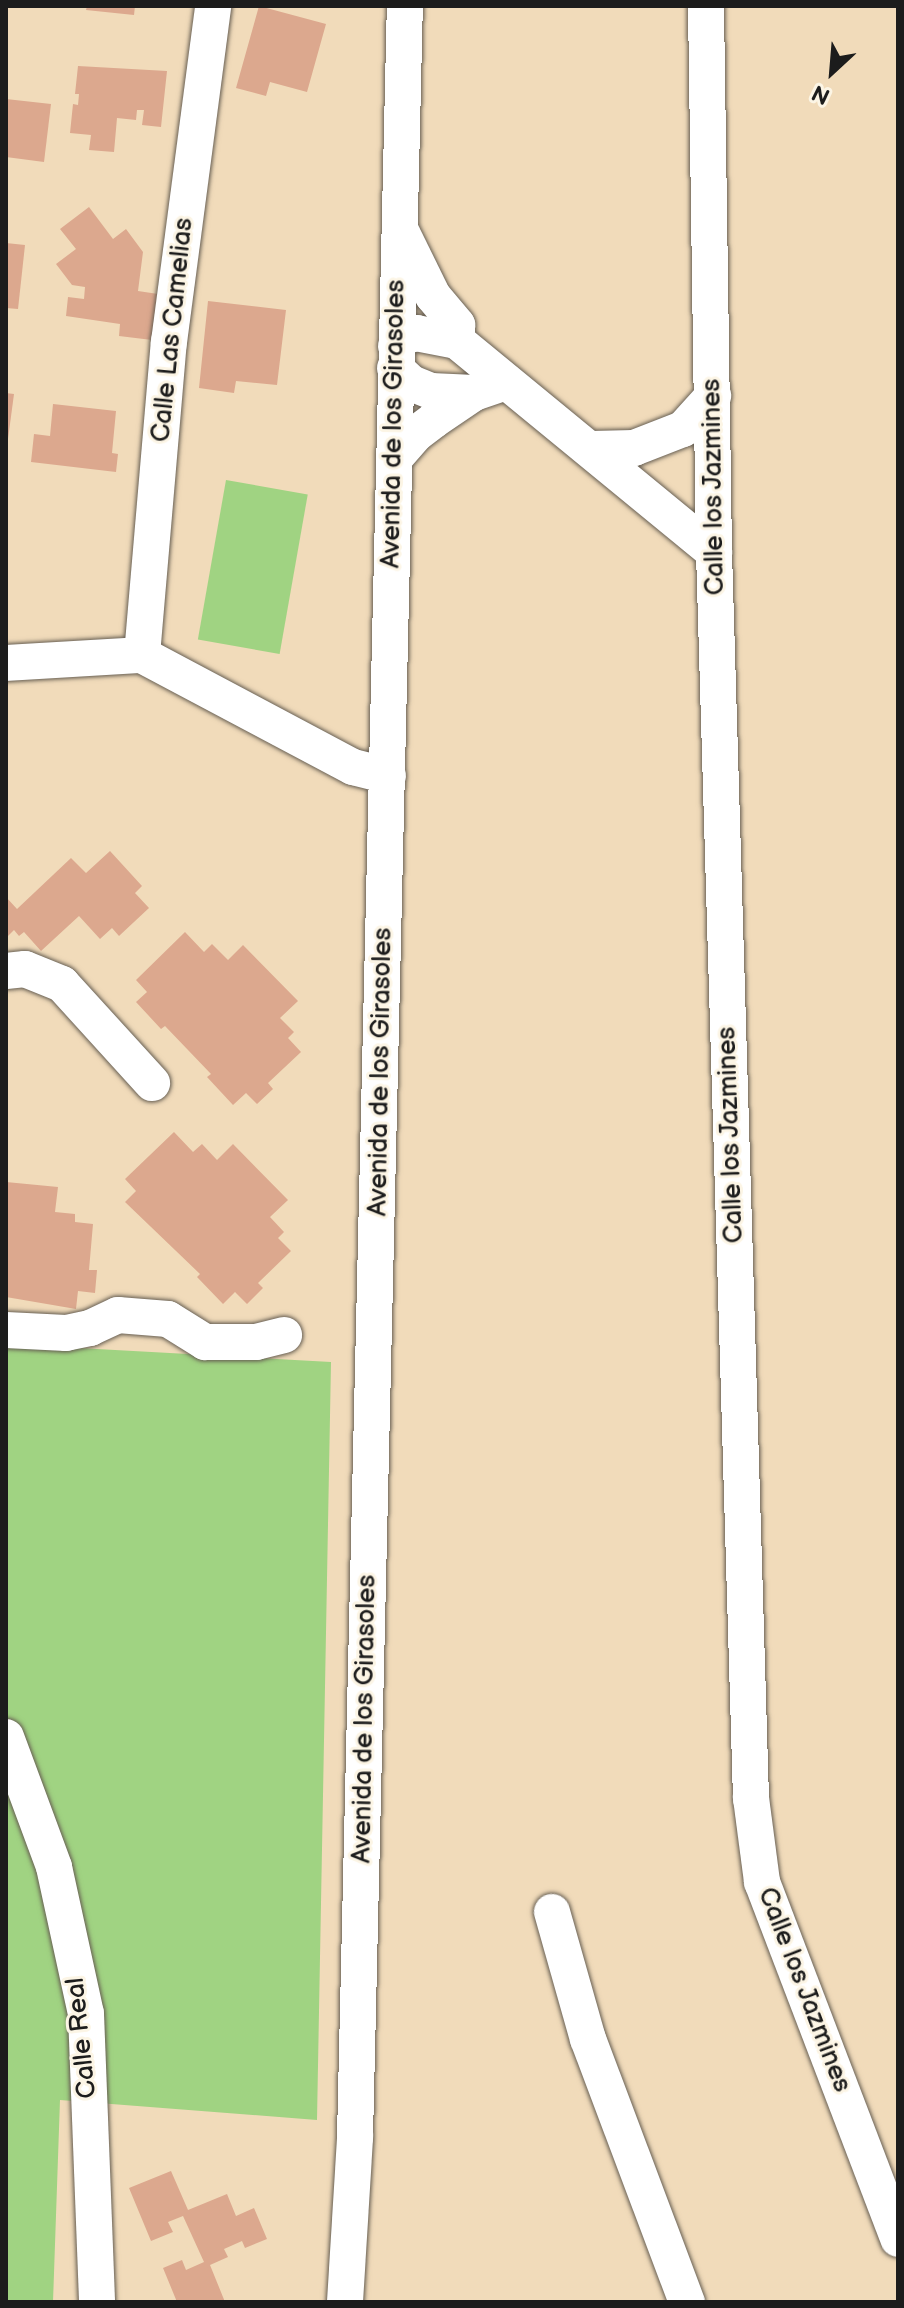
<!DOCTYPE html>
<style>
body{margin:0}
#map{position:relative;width:904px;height:2308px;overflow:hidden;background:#f1dbba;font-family:"Balsamiq Sans",sans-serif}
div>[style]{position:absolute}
.green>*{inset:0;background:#a0d382;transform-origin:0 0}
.building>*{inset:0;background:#dca88e}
.roads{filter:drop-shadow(0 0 2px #675f53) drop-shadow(0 0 2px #675f53)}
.street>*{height:36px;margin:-18px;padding:0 18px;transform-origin:18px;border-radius:18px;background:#fff}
span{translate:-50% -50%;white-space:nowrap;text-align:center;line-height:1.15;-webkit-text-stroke:6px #fcf5e5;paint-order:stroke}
.street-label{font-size:26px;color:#1c1c1c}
.frame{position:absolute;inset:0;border:8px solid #1c1c1c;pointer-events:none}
.north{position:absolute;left:792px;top:32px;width:80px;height:80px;-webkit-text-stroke:6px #fcf5e5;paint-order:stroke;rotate:206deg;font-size:22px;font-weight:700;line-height:32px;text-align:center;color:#1c1c1c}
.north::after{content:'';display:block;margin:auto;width:28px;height:36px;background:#1c1c1c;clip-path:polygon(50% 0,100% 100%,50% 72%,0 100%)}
</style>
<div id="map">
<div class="green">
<i style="left:226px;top:480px;width:83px;height:162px;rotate:10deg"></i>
<i style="clip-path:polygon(6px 1344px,331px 1362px,317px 2120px,60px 2100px,53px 2302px,6px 2302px)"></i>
</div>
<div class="building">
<i style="clip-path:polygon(87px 6px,135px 6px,134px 15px,86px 10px)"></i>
<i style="clip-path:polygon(259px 6px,326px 24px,307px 92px,270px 82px,266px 96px,236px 88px)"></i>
<i style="clip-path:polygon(78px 66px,167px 71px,161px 127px,142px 125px,144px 110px,137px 110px,136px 120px,117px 118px,114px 152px,89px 150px,91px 135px,70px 133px,73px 104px,78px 105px,79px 94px,75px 94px)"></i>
<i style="clip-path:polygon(6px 99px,51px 104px,44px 162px,6px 157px)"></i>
<i style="clip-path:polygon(89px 207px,113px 239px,126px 229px,143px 252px,138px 291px,158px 294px,152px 340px,119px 336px,120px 324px,66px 316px,68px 297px,84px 299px,85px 287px,72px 285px,56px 264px,76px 249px,60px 229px)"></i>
<i style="clip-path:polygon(6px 243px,25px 245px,18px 309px,6px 308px)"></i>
<i style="clip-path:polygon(208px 301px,286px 310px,277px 385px,236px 381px,234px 393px,199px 388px)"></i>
<i style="clip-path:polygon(6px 393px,14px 394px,8px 439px,6px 439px)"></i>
<i style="clip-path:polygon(53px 404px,116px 411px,112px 453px,118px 454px,116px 472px,31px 462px,34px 434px,50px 436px)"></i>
<i style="clip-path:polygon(110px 851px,142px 886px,135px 893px,149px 908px,119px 936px,112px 928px,100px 939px,79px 916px,41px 951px,24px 932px,19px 936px,14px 930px,6px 938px,6px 897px,17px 909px,71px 858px,86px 873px)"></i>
<i style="clip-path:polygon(185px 932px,204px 952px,212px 944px,228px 960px,243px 945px,298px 1001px,280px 1018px,294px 1032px,288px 1038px,301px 1052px,268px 1083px,273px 1089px,257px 1104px,246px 1093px,233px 1105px,207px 1077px,211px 1074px,165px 1026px,161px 1029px,136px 1002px,147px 992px,136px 980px)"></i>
<i style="clip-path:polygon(174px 1132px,193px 1152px,202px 1144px,217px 1160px,233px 1144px,288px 1200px,270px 1217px,284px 1232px,278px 1238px,291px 1251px,258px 1283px,263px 1288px,247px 1304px,235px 1292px,223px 1304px,197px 1277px,200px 1274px,125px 1202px,136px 1191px,125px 1179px)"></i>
<i style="clip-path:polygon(6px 1182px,58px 1187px,55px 1212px,75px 1214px,75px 1222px,93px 1224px,89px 1270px,97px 1270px,95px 1293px,78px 1291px,76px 1309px,6px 1297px)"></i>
<i style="clip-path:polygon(171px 2171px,188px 2210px,227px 2194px,236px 2216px,254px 2208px,267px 2239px,245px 2248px,242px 2241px,224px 2249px,228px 2257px,210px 2265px,225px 2302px,177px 2302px,163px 2268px,182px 2260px,186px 2270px,204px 2262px,183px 2216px,168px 2222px,173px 2232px,151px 2241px,129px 2188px)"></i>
</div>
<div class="roads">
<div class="street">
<i style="left:706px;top:6px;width:546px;rotate:89.16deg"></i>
<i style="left:714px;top:552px;width:1247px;rotate:88.3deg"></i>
<i style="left:751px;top:1798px;width:85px;rotate:82.5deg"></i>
<i style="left:762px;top:1882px;width:382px;rotate:69.1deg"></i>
<i style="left:401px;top:231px;width:72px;rotate:63.8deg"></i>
<i style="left:433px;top:296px;width:38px;rotate:50deg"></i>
<i style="left:457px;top:325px;width:16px;rotate:90deg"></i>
<i style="left:396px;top:346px;width:12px;rotate:-48deg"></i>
<i style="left:404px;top:337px;width:13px;rotate:-18deg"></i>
<i style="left:416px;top:333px;width:42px;rotate:11deg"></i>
<i style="left:457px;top:341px;width:333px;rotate:39.4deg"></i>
<i style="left:395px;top:368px;width:22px;rotate:43deg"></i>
<i style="left:411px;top:383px;width:22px;rotate:22deg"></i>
<i style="left:431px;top:391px;width:43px;rotate:2.7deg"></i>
<i style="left:592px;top:449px;width:42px;rotate:-1.4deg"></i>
<i style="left:634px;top:448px;width:53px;rotate:-21.2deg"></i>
<i style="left:683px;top:429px;width:45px;rotate:-47.7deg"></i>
<i style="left:394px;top:459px;width:35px;rotate:-49deg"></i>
<i style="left:417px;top:433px;width:21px;rotate:-37deg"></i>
<i style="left:434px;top:420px;width:48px;rotate:-34deg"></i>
<i style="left:474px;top:393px;width:34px;rotate:-19deg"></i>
<i style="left:142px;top:655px;width:314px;rotate:-85.1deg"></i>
<i style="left:169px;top:342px;width:339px;rotate:-82.5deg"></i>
<i style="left:6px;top:663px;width:136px;rotate:-3.4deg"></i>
<i style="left:142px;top:655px;width:239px;rotate:28deg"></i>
<i style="left:353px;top:767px;width:36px;rotate:14deg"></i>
<i style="left:6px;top:971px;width:19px;rotate:-6deg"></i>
<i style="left:25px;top:969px;width:40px;rotate:22deg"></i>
<i style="left:62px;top:984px;width:134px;rotate:47.7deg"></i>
<i style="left:6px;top:1330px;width:60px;rotate:2.9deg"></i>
<i style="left:66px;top:1333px;width:25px;rotate:-12deg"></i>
<i style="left:90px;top:1328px;width:31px;rotate:-25deg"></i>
<i style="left:118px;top:1315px;width:50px;rotate:4.6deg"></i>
<i style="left:168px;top:1319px;width:44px;rotate:31.9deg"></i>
<i style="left:205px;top:1342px;width:51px"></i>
<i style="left:256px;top:1342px;width:29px;rotate:-14deg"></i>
<i style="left:6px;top:1737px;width:139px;rotate:69.7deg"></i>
<i style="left:54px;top:1867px;width:150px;rotate:77.7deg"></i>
<i style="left:86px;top:2014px;width:288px;rotate:87.8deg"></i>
<i style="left:552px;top:1912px;width:132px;rotate:74.2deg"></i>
<i style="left:588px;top:2039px;width:281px;rotate:69.4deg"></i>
<i style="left:345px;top:2302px;width:165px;rotate:-86.5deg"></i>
<i style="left:355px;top:2137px;width:2132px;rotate:-88.66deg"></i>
</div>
</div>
<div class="street-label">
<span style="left:173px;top:330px;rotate:-84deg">Calle Las Camelias</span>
<span style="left:394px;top:424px;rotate:-89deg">Avenida de los Girasoles</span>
<span style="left:714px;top:487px;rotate:-91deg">Calle los Jazmines</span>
<span style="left:381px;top:1072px;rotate:-89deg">Avenida de los Girasoles</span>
<span style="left:731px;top:1135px;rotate:-92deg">Calle los Jazmines</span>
<span style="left:365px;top:1719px;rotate:-89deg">Avenida de los Girasoles</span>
<span style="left:804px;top:1990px;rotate:69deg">Calle los Jazmines</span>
<span style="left:82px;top:2038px;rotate:-96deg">Calle Real</span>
</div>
<div class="frame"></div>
<div class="north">N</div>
</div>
